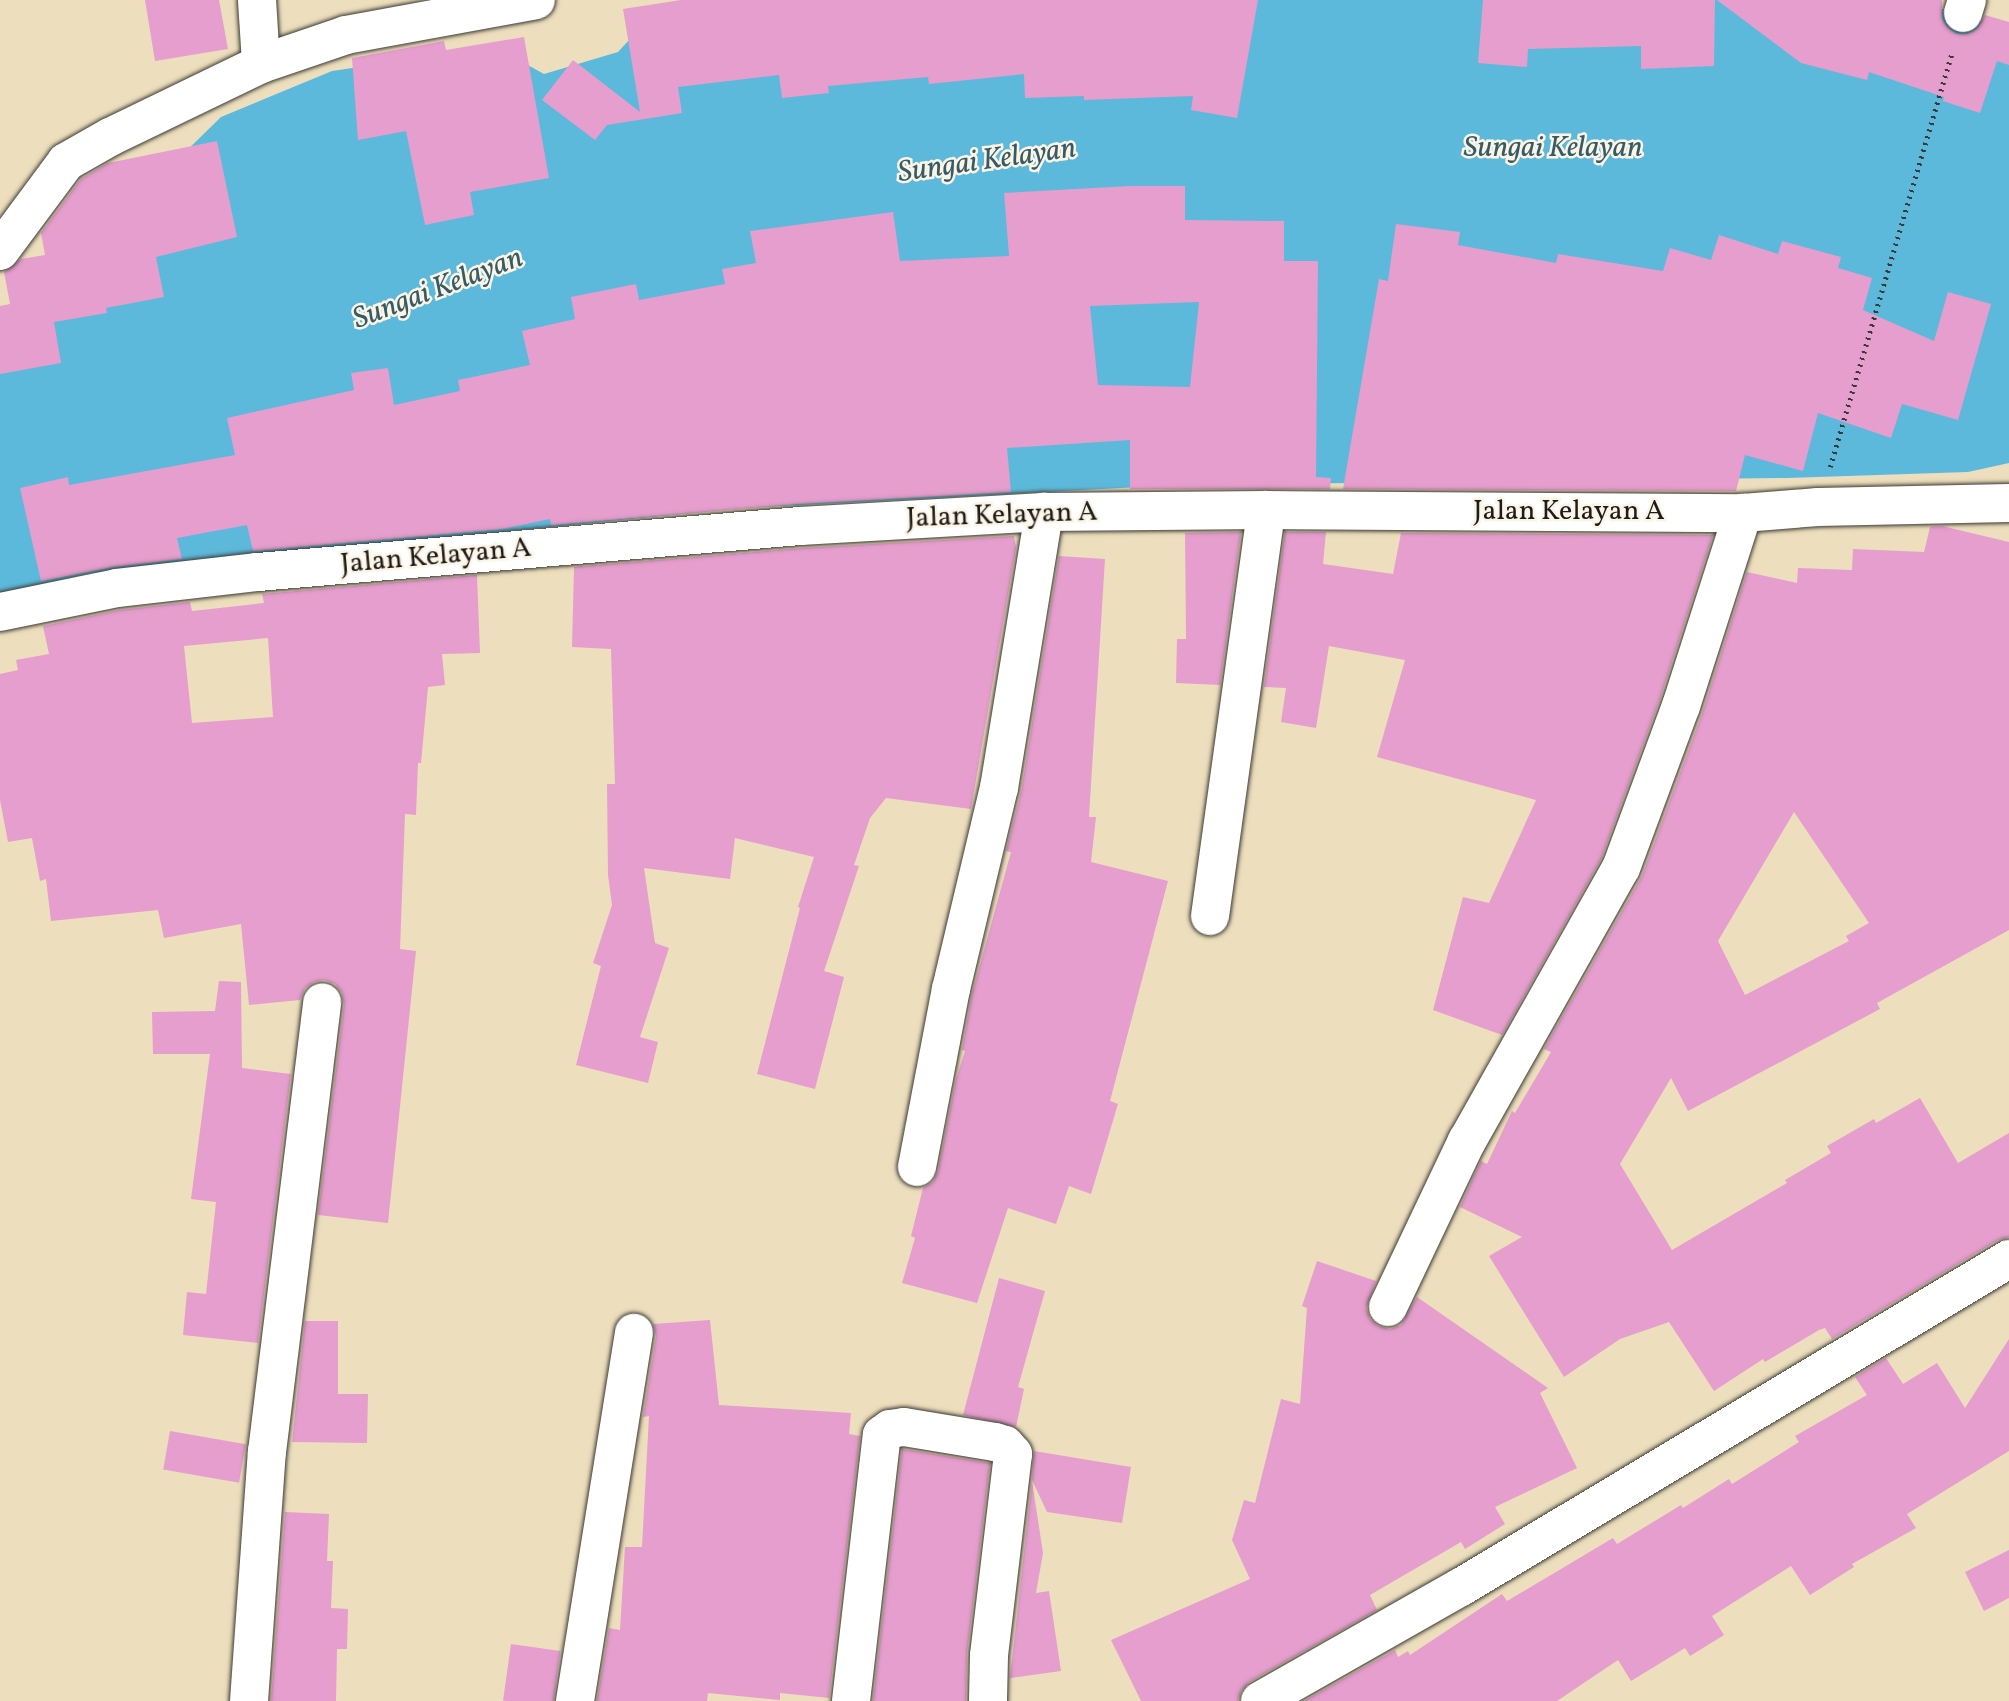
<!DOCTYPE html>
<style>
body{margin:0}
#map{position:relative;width:2009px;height:1701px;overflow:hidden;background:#eddfbd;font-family:Vollkorn,serif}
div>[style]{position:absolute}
.water>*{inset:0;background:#5db9db}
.building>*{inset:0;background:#e59ecd;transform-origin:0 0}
.path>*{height:4.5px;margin-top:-2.25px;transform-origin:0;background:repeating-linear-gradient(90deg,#3b3934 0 2px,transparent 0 7px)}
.roads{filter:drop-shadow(0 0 2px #3b3934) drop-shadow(0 0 2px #3b3934)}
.street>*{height:38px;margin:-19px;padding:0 19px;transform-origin:19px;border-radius:19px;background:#fff}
.secondary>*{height:38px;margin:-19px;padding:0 19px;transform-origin:19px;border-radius:19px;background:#fff}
span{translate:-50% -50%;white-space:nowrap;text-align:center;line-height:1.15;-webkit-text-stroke:5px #fcf5e5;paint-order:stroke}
.street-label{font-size:28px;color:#1c1c1c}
.water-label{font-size:30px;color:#365b68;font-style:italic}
</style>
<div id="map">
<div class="water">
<i style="clip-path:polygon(849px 0,1912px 0,2009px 29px,2009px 463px,1968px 472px,1787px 478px,1178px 485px,741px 508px,92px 573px,0 593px,0 323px,24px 310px,221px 117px,332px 71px,495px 47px,544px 74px,618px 52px,641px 27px)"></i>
</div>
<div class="building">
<i style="clip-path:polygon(145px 0,219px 0,228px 49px,155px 61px)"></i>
<i style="clip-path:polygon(681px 0,1258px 0,1237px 118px,1191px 110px,1193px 96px,1084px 100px,1084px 96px,1025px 98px,1024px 74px,929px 84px,928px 77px,828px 86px,829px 93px,782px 98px,779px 75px,678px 87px,682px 113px,607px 125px,595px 140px,542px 100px,573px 60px,640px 112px,623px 9px)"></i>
<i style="clip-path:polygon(1483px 0,1715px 0,1714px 66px,1641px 69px,1641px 46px,1528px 49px,1527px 67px,1478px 63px)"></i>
<i style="clip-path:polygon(1717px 0,1942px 0,1942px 19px,1947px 27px,1956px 34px,1967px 34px,1977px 29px,1985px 15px,2009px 22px,2009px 65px,1997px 61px,1980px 113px,1943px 101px,1944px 97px,1869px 72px,1867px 80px,1801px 63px)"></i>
<i style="clip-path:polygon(524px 37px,549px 178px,470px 192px,474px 215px,425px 225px,406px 131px,358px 140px,352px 58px,444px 41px,446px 50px)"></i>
<i style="clip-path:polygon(217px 141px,237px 237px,156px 257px,164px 297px,106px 308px,107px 313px,54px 322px,61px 363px,0 374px,0 306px,10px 304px,4px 272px,21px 259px,45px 255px,41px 233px,81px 179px,108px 163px)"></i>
<i style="clip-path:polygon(evenodd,1130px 186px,1185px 186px,1185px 220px,1284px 221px,1284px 261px,1318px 261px,1316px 477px,1331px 478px,1330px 489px,1130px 489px,1130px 440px,1007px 448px,1011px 492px,798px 504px,551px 525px,550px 519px,502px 529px,253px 551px,247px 525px,177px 538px,182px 559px,113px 567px,41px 581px,20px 488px,68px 477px,69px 485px,235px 455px,227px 418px,354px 390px,351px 373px,388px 368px,394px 405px,460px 391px,458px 380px,530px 365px,522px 331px,575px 319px,571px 297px,636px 284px,639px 300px,725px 284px,722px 269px,756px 263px,750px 231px,893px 212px,900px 261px,1009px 256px,1004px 193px,1130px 186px,1199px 302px,1190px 387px,1098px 385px,1090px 306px,1199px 302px)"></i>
<i style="clip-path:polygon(1396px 224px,1460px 232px,1458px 245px,1556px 263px,1558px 254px,1663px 271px,1670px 248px,1711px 260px,1719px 235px,1778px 254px,1782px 241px,1841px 257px,1838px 268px,1872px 278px,1863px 310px,1934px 341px,1948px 292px,1991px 304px,1958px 420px,1902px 404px,1891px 438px,1818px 413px,1803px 471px,1745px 455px,1736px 491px,1343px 489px,1379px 279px,1388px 281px)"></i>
<i style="clip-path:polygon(evenodd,1942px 526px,2009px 542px,2009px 930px,1877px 1003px,1880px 1009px,1688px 1111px,1671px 1078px,1620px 1164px,1672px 1250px,1787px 1183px,1785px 1180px,1831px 1153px,1827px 1146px,1874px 1119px,1876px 1123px,1920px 1098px,1958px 1163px,2009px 1133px,2009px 1237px,1998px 1240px,1832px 1339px,1825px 1328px,1819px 1330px,1765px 1362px,1763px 1359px,1714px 1391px,1669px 1322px,1620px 1339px,1564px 1377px,1489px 1256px,1522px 1237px,1460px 1207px,1481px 1161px,1487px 1164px,1512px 1111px,1515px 1113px,1551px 1052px,1544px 1049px,1642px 876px,1702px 714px,1747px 572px,1797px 583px,1798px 568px,1852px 570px,1853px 549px,1924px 552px,1930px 527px,1942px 526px,1794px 812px,1869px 923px,1846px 936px,1849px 941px,1745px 995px,1718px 941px,1794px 812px)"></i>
<i style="clip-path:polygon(1241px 532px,1220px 685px,1176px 683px,1177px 639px,1186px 639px,1185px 533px)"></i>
<i style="clip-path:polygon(1285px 532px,1326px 532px,1323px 564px,1393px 574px,1401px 533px,1713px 535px,1660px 699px,1601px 859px,1502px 1035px,1433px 1010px,1463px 897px,1489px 903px,1536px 800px,1377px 757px,1405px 660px,1329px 646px,1316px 728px,1281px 722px,1286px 688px,1264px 687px)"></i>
<i style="clip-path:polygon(1014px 536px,1016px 548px,971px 809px,886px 798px,870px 818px,854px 865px,859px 866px,824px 971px,844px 977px,815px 1089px,757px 1074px,800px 908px,798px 907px,814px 857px,735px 838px,730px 879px,644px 868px,655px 943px,669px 948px,640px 1037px,658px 1042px,648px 1083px,576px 1065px,601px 966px,593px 963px,612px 905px,608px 875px,607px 784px,615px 784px,611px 649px,572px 647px,574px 567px,802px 548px)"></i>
<i style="clip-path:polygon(1059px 556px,1105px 559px,1089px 817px,1096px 817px,1091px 862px,1168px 881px,1110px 1101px,1118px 1104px,1091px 1194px,1069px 1186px,1056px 1224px,1008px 1208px,977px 1303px,902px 1283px,915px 1238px,911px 1236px,923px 1188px,933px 1182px,938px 1171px,956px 1079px,965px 1051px,962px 1050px,972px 994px,1011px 852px,1006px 851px,1021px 792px)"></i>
<i style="clip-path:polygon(evenodd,477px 575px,480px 653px,442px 654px,445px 685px,428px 687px,421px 763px,418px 763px,416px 815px,405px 814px,400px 949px,416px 951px,388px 1223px,318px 1215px,344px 1005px,342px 993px,335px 984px,324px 980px,314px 982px,305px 988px,300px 1000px,249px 1005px,241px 924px,164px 938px,158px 910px,51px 921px,46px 879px,40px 881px,32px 838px,8px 842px,0 800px,0 674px,18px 670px,16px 660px,49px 654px,43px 626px,120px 610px,190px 602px,192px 611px,264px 603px,262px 594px,477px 575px,268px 638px,273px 717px,192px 723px,184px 646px,268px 638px)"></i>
<i style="clip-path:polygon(219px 981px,241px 982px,242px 1068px,291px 1074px,258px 1343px,183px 1335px,187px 1292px,206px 1294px,216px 1202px,191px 1199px,210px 1054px,153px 1054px,152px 1012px,215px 1011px)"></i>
<i style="clip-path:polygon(1317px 1261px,1376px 1281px,1366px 1308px,1370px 1319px,1378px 1326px,1390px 1329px,1401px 1325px,1417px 1297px,1548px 1388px,1540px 1393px,1577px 1468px,1495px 1507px,1505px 1524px,1465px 1549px,1461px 1542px,1370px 1595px,1377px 1610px,1249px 1682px,1241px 1691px,1238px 1701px,1141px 1701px,1111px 1640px,1250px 1579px,1232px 1540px,1244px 1500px,1255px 1503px,1281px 1399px,1300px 1404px,1307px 1308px,1302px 1306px)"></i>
<i style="clip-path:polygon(999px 1278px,1045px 1291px,1018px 1387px,1024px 1389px,1016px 1427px,963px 1415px)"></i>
<i style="clip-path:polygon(710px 1320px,719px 1405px,851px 1413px,849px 1434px,860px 1436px,829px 1698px,780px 1693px,780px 1700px,708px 1693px,707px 1701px,597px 1701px,609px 1628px,620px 1630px,625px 1547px,642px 1547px,649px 1416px,643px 1417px,656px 1336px,653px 1324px)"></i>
<i style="clip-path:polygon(305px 1321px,338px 1321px,338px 1394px,368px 1394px,367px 1443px,292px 1442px)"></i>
<i style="clip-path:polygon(2009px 1339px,2009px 1451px,1907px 1514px,1916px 1528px,1852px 1564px,1854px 1567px,1810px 1595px,1791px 1566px,1712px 1616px,1724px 1635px,1690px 1656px,1685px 1648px,1631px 1681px,1618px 1660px,1557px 1701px,1304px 1701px,1395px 1650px,1398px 1657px,1408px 1651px,1410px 1655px,1502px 1594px,1507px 1601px,1613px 1538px,1617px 1544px,1681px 1505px,1683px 1508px,1729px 1479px,1732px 1484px,1799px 1442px,1795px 1436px,1867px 1395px,1855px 1377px,1886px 1358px,1903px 1384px,1937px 1363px,1965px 1408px)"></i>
<i style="left:170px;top:1431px;width:77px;height:39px;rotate:10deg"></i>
<i style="clip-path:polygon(902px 1449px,990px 1463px,967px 1654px,966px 1701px,873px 1701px)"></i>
<i style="clip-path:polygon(1034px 1451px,1131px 1467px,1122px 1523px,1047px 1512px,1032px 1480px)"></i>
<i style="clip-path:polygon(1032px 1481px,1043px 1553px,1036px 1593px,1049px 1591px,1061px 1671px,1010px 1678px)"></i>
<i style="clip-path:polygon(285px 1512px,329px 1514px,327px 1561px,333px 1561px,331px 1608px,348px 1609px,347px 1649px,337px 1649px,336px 1701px,271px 1701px)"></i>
<i style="clip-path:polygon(2009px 1550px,2009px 1598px,1984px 1611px,1965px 1572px)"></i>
<i style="left:511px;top:1644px;width:50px;height:57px;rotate:8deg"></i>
</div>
<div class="path">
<i style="left:1830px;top:467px;width:433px;rotate:-73.6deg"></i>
</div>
<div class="roads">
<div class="street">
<i style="left:257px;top:0;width:64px;rotate:86.4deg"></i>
<i style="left:1963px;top:13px;width:14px;rotate:-73deg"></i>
<i style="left:0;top:251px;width:111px;rotate:-53.4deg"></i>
<i style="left:66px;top:162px;width:51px;rotate:-29.6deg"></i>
<i style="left:110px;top:137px;width:168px;rotate:-25.8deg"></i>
<i style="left:261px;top:64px;width:90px;rotate:-18.8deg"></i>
<i style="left:346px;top:35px;width:193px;rotate:-10.4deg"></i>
<i style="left:1210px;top:916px;width:410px;rotate:-82.1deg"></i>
<i style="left:917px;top:1167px;width:181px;rotate:-79.2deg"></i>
<i style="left:951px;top:989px;width:207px;rotate:-76.6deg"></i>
<i style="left:999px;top:788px;width:280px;rotate:-80.7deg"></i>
<i style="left:1388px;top:1307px;width:184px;rotate:-64.6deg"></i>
<i style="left:1467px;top:1141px;width:313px;rotate:-60.6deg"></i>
<i style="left:1621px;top:868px;width:173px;rotate:-69.7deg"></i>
<i style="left:1681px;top:706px;width:203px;rotate:-72.2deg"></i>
<i style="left:249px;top:1701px;width:250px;rotate:-85.9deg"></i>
<i style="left:267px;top:1452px;width:453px;rotate:-83deg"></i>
<i style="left:575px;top:1701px;width:373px;rotate:-80.9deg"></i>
<i style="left:851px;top:1701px;width:268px;rotate:-83.4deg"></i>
<i style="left:882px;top:1435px;width:10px;rotate:-37deg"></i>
<i style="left:890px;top:1429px;width:14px;rotate:-8deg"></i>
<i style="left:904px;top:1427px;width:92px;rotate:9.4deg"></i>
<i style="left:995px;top:1442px;width:10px;rotate:17deg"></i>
<i style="left:1005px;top:1445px;width:12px;rotate:48deg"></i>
<i style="left:1013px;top:1454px;width:203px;rotate:96.8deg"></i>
<i style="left:989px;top:1656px;width:45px;rotate:91.3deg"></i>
<i style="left:1260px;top:1701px;width:231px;rotate:-29.6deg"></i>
<i style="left:1461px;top:1587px;width:639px;rotate:-30.9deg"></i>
</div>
<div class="secondary">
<i style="left:0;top:612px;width:119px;rotate:-11.6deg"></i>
<i style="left:117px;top:588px;width:142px;rotate:-6.5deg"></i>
<i style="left:258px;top:572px;width:544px;rotate:-4.85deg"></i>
<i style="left:800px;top:526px;width:244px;rotate:-3.3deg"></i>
<i style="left:1044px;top:512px;width:222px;rotate:-0.5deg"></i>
<i style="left:1266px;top:510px;width:477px;rotate:0.4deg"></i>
<i style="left:1743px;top:513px;width:75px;rotate:-4.6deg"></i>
<i style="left:1818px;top:507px;width:191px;rotate:-1.2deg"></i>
</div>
</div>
<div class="street-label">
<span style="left:1569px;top:512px">Jalan Kelayan A</span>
<span style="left:1002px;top:516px;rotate:-2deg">Jalan Kelayan A</span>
<span style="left:436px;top:557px;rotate:-5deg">Jalan Kelayan A</span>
</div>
<div class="water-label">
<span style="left:1553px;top:148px">Sungai Kelayan</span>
<span style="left:987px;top:161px;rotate:-8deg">Sungai Kelayan</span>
<span style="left:438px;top:289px;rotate:-21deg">Sungai Kelayan</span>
</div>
</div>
